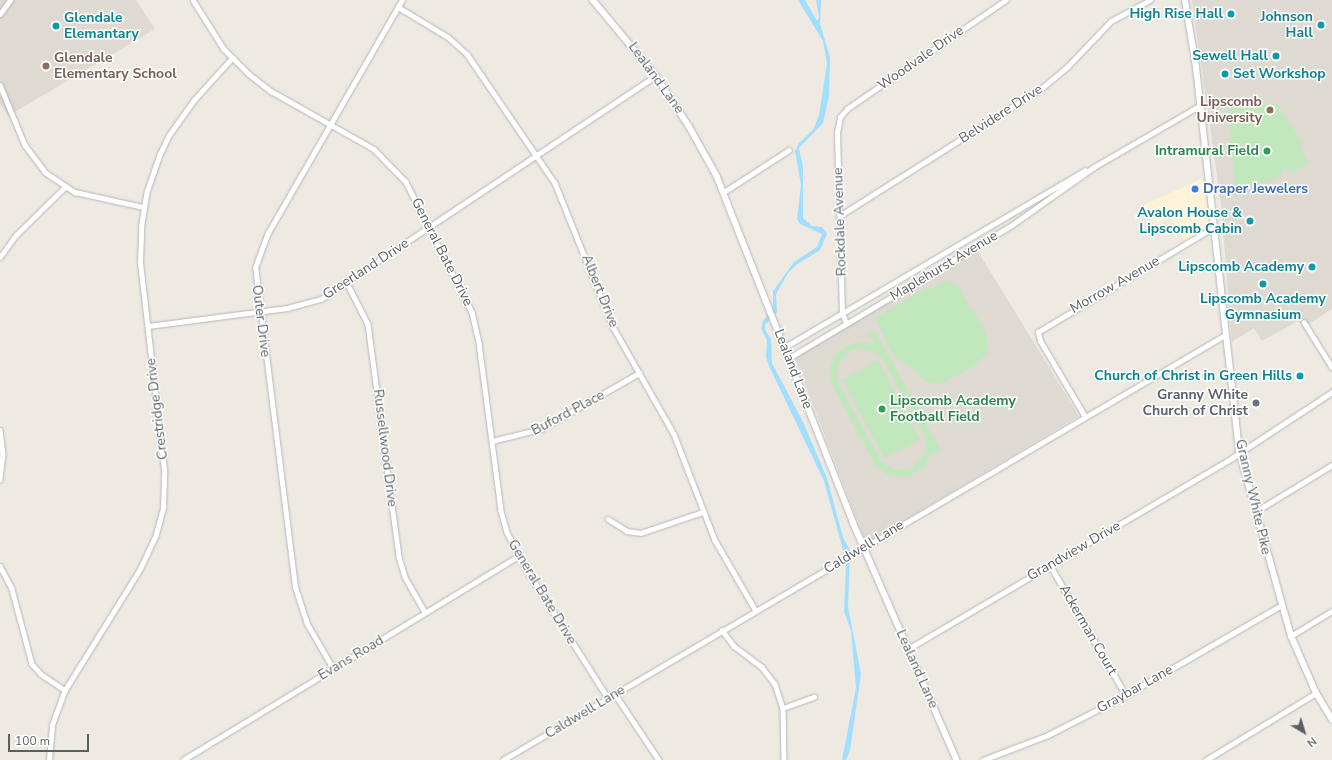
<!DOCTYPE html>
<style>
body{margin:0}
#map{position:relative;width:1332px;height:760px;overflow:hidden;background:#eeeae2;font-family:"Nunito Sans",sans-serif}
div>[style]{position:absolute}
.commercial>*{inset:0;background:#fff2d6}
.education>*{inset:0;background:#ded9d1}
.green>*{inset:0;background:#c1e7bd;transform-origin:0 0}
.water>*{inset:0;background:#a1deff}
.roads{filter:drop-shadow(0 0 1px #b3b6ba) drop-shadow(0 0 1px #b3b6ba)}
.minor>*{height:4.5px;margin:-2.25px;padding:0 2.25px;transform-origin:2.25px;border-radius:2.25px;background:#fff}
.tertiary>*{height:5.5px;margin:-2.75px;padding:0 2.75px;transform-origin:2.75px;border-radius:2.75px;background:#fff}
.secondary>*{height:6px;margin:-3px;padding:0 3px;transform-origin:3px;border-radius:3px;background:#fff}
.dots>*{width:11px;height:11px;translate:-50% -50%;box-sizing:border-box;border:2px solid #fff;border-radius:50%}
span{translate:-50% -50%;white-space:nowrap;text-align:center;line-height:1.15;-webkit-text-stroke:3px #fff;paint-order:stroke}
.culture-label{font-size:14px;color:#0d838f;font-weight:700}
.right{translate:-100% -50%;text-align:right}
.left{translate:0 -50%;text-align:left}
.education-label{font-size:14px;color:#785e54;font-weight:700}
.street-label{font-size:14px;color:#5a5f64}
.leisure-label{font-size:14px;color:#27864d;font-weight:700}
.shop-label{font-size:14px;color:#366cbe;font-weight:700}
.worship-label{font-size:14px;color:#5b616d;font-weight:700}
.north{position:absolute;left:1284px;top:712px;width:40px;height:40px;-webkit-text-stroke:3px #fff;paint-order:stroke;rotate:142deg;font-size:11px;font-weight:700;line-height:16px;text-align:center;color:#5a5f64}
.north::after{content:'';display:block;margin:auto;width:14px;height:18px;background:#5a5f64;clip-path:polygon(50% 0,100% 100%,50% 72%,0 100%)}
.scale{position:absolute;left:8px;top:734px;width:81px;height:18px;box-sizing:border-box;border:2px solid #5a5f64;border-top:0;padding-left:5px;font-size:12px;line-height:14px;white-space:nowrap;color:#5a5f64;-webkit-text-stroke:3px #fff;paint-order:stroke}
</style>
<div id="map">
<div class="commercial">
<i style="clip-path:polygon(1203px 178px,1211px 226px,1186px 243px,1170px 218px,1156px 226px,1144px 205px)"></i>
</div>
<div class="education">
<i style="clip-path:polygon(0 0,136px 0,155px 29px,8px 116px,0 103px)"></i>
<i style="clip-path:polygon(1192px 0,1332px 0,1332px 309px,1304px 327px,1298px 321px,1262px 341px,1254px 328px,1232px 342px,1221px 204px)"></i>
<i style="clip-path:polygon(977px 250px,1079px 416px,866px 543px,795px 358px)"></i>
</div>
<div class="green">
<i style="clip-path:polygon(1276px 103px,1302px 142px,1300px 148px,1309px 163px,1292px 172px,1285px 167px,1280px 175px,1271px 181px,1254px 184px,1237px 196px,1227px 109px)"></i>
<i style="clip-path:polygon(948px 281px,961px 289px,970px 309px,972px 308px,986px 333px,988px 348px,987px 354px,971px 368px,940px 384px,926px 382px,913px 368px,898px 360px,891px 352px,875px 318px,928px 287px,930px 290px,941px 282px)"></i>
<i style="clip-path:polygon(evenodd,874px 329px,941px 451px,935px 454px,933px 451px,924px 467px,907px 477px,888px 475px,875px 465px,831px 382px,830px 367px,837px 353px,855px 342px,874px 344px,868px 332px,874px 329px,862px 348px,875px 352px,883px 360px,925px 437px,925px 453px,912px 468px,895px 470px,881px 461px,839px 385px,836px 372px,841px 360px,850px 351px,862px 348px)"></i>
<i style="left:878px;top:361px;width:89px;height:40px;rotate:62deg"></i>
</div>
<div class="water">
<i style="clip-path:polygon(798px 0,805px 0,817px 21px,819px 17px,816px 0,821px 0,820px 24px,830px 57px,829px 96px,823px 123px,799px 148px,803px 167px,803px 218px,812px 226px,822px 227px,827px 234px,820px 250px,796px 265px,788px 273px,776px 294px,777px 312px,765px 325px,765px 330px,771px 339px,772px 363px,803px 422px,827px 478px,843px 537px,850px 551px,848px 607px,861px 674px,850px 750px,846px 760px,842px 760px,856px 688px,851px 631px,844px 611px,846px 566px,842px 546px,824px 481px,769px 366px,766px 357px,767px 340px,761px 329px,763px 321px,773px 307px,773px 291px,794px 262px,817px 247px,822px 234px,800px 224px,797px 219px,801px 185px,795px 151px,799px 143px,813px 130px,819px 115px,827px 64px,823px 41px)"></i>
</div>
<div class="roads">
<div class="minor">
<i style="left:193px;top:0;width:58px;rotate:57.7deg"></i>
<i style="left:224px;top:49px;width:35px;rotate:45deg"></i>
<i style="left:249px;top:74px;width:28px;rotate:38deg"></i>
<i style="left:271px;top:91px;width:118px;rotate:29.4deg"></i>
<i style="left:374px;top:149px;width:46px;rotate:45.9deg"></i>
<i style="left:406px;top:182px;width:146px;rotate:63.1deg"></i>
<i style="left:472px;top:312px;width:32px;rotate:77deg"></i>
<i style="left:479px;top:343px;width:169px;rotate:82.5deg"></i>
<i style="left:501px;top:511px;width:22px;rotate:74deg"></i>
<i style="left:507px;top:532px;width:36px;rotate:63deg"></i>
<i style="left:523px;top:564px;width:159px;rotate:57.6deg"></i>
<i style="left:398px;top:7px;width:58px;rotate:31deg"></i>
<i style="left:448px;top:37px;width:25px;rotate:42deg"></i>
<i style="left:467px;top:54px;width:156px;rotate:55.7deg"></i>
<i style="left:555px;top:183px;width:153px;rotate:68.1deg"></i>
<i style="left:612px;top:325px;width:125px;rotate:60.4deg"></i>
<i style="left:674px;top:434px;width:114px;rotate:68.9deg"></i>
<i style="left:715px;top:540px;width:82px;rotate:60deg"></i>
<i style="left:0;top:14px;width:17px;rotate:-54deg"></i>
<i style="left:0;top:85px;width:65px;rotate:67.4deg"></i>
<i style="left:25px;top:145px;width:34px;rotate:53deg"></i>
<i style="left:45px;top:172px;width:36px;rotate:34deg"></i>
<i style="left:75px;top:192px;width:70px;rotate:12.4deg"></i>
<i style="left:724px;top:192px;width:77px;rotate:-32.9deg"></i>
<i style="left:841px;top:215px;width:238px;rotate:-32.3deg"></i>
<i style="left:1042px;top:88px;width:34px;rotate:-40deg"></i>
<i style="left:1068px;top:66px;width:62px;rotate:-46.3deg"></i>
<i style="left:1111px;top:21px;width:44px;rotate:-28.3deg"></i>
<i style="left:0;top:257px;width:27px;rotate:-54deg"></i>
<i style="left:16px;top:235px;width:69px;rotate:-44.4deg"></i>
<i style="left:347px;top:283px;width:46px;rotate:62.9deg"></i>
<i style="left:368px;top:324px;width:235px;rotate:82.4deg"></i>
<i style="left:399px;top:557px;width:21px;rotate:73deg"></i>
<i style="left:405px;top:577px;width:40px;rotate:60.3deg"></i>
<i style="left:1304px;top:322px;width:53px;rotate:58.1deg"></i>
<i style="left:846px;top:323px;width:11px;rotate:-112deg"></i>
<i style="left:842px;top:313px;width:180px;rotate:-91.6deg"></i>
<i style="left:837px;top:133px;width:16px;rotate:-79deg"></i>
<i style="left:840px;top:117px;width:12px;rotate:-48deg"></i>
<i style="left:848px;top:108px;width:191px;rotate:-34.4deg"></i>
<i style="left:148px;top:326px;width:140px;rotate:-7.4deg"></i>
<i style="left:287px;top:308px;width:35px;rotate:-15deg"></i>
<i style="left:321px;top:299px;width:402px;rotate:-33.7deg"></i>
<i style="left:785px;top:347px;width:348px;rotate:-30.5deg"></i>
<i style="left:789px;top:358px;width:260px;rotate:-30.8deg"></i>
<i style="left:1012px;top:225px;width:100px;rotate:-35.3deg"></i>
<i style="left:1094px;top:167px;width:124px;rotate:-30.1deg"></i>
<i style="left:1085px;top:417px;width:88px;rotate:-120.6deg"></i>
<i style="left:1040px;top:341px;width:9px;rotate:-103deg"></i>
<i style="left:1038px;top:332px;width:205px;rotate:-30.8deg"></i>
<i style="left:0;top:430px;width:24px;rotate:83deg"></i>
<i style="left:3px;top:454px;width:26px;rotate:97deg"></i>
<i style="left:492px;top:441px;width:50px;rotate:-13.8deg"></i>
<i style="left:541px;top:429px;width:113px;rotate:-29.7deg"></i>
<i style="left:1255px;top:512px;width:90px;rotate:-31.4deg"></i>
<i style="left:608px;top:519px;width:22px;rotate:32deg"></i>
<i style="left:627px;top:531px;width:14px;rotate:8deg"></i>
<i style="left:641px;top:533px;width:65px;rotate:-18.7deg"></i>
<i style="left:1050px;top:565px;width:151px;rotate:59.7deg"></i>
<i style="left:0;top:566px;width:26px;rotate:62deg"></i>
<i style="left:12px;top:589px;width:78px;rotate:75.1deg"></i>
<i style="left:32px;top:664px;width:13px;rotate:48deg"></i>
<i style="left:41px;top:674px;width:29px;rotate:34deg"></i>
<i style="left:722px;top:630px;width:20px;rotate:53deg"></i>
<i style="left:734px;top:646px;width:35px;rotate:37deg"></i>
<i style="left:762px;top:667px;width:21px;rotate:53deg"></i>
<i style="left:775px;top:684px;width:25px;rotate:72deg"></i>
<i style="left:783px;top:708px;width:52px;rotate:88.9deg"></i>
<i style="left:1291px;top:636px;width:48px;rotate:-31.4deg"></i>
<i style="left:908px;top:649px;width:376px;rotate:-30.5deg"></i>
<i style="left:1232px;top:458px;width:120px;rotate:-33.4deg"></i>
<i style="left:333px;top:669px;width:52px;rotate:-120deg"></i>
<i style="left:307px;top:624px;width:39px;rotate:-108deg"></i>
<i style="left:295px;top:587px;width:321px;rotate:-97.1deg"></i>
<i style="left:255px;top:268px;width:37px;rotate:-70deg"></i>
<i style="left:268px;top:233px;width:269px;rotate:-60.1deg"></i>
<i style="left:615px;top:694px;width:79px;rotate:56.3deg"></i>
<i style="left:783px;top:708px;width:33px;rotate:-20deg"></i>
<i style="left:49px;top:760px;width:35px;rotate:-85deg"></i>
<i style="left:52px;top:725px;width:37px;rotate:-70deg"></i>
<i style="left:65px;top:690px;width:142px;rotate:-58.2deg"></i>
<i style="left:140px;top:569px;width:38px;rotate:-65deg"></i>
<i style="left:156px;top:534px;width:28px;rotate:-75deg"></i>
<i style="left:163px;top:507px;width:37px;rotate:-88deg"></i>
<i style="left:164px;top:470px;width:208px;rotate:-96.6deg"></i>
<i style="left:140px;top:263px;width:36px;rotate:-88deg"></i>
<i style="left:141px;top:227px;width:36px;rotate:-81deg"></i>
<i style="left:147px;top:191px;width:39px;rotate:-71deg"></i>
<i style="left:160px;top:154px;width:21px;rotate:-65deg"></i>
<i style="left:169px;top:135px;width:43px;rotate:-54.5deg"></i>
<i style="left:194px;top:100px;width:57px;rotate:-47.9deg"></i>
<i style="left:183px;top:760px;width:392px;rotate:-31.3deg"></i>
<i style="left:503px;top:760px;width:838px;rotate:-30.48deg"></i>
<i style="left:983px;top:760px;width:70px;rotate:-21deg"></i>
<i style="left:1048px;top:735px;width:88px;rotate:-27.1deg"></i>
<i style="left:1126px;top:695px;width:178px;rotate:-30deg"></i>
<i style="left:1206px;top:760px;width:129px;rotate:-31.3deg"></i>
</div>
<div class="tertiary">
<i style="left:593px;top:0;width:99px;rotate:50.3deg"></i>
<i style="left:656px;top:76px;width:60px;rotate:56.6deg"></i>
<i style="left:689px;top:126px;width:57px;rotate:60.8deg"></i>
<i style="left:717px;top:176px;width:372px;rotate:68.5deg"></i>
<i style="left:853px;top:522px;width:260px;rotate:66.4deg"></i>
</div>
<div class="secondary">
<i style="left:1185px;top:0;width:68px;rotate:80.7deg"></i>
<i style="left:1196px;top:67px;width:386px;rotate:83.6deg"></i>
<i style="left:1239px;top:451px;width:192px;rotate:74.3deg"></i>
<i style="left:1291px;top:636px;width:62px;rotate:66.3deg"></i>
<i style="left:1316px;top:693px;width:31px;rotate:59deg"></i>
</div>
</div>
<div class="dots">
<i style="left:1231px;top:14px;background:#0f9aa8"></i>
<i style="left:1321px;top:25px;background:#0f9aa8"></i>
<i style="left:56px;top:26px;background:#0f9aa8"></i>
<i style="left:1276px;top:56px;background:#0f9aa8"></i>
<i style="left:46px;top:66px;background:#8d6e63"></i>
<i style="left:1225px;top:74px;background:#0f9aa8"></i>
<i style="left:1270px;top:110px;background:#8d6e63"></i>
<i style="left:1267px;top:151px;background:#2e9e5b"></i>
<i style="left:1195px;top:189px;background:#3f7fe0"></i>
<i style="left:1250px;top:221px;background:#0f9aa8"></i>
<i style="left:1312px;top:267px;background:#0f9aa8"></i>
<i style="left:1263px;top:284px;background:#0f9aa8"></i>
<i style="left:1300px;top:376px;background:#0f9aa8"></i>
<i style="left:1256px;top:403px;background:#6b7280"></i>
<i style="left:882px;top:409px;background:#2e9e5b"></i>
</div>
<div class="culture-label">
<span class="right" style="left:1223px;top:14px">High Rise Hall</span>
<span class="right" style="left:1313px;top:25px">Johnson<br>Hall</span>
<span class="left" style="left:64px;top:26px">Glendale<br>Elemantary</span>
<span class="right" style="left:1268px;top:56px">Sewell Hall</span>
<span class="left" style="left:1233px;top:74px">Set Workshop</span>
<span class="right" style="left:1242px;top:221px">Avalon House &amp;<br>Lipscomb Cabin</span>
<span class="right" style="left:1304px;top:267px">Lipscomb Academy</span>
<span style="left:1263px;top:307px">Lipscomb Academy<br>Gymnasium</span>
<span class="right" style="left:1292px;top:376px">Church of Christ in Green Hills</span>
</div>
<div class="education-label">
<span class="left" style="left:54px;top:66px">Glendale<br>Elementary School</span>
<span class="right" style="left:1262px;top:110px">Lipscomb<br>University</span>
</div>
<div class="street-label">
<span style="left:921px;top:58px;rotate:-35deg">Woodvale Drive</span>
<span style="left:656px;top:78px;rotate:54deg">Lealand Lane</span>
<span style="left:1001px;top:114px;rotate:-33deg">Belvidere Drive</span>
<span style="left:840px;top:222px;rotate:-92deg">Rockdale Avenue</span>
<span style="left:442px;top:252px;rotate:63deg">General Bate Drive</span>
<span style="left:944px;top:266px;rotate:-31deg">Maplehurst Avenue</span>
<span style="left:366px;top:269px;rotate:-33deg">Greerland Drive</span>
<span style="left:1115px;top:285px;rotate:-30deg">Morrow Avenue</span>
<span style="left:600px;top:291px;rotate:68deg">Albert Drive</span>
<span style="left:261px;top:321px;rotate:83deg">Outer Drive</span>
<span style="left:793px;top:369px;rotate:69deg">Lealand Lane</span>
<span style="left:157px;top:409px;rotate:-97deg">Crestridge Drive</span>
<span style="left:568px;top:413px;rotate:-28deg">Buford Place</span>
<span style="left:385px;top:448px;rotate:83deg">Russellwood Drive</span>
<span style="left:1253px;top:497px;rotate:77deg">Granny White Pike</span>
<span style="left:864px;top:547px;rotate:-31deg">Caldwell Lane</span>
<span style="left:1074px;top:551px;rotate:-30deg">Grandview Drive</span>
<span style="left:542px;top:592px;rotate:59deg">General Bate Drive</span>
<span style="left:1088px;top:630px;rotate:60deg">Ackerman Court</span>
<span style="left:351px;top:658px;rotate:-31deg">Evans Road</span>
<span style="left:917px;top:669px;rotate:66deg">Lealand Lane</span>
<span style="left:1135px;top:689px;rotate:-29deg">Graybar Lane</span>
<span style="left:585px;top:712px;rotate:-31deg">Caldwell Lane</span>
</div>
<div class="leisure-label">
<span class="right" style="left:1259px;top:151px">Intramural Field</span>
<span class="left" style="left:890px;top:409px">Lipscomb Academy<br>Football Field</span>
</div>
<div class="shop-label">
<span class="left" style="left:1203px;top:189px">Draper Jewelers</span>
</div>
<div class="worship-label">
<span class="right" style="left:1248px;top:403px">Granny White<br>Church of Christ</span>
</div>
<div class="north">N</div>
<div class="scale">100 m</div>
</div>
